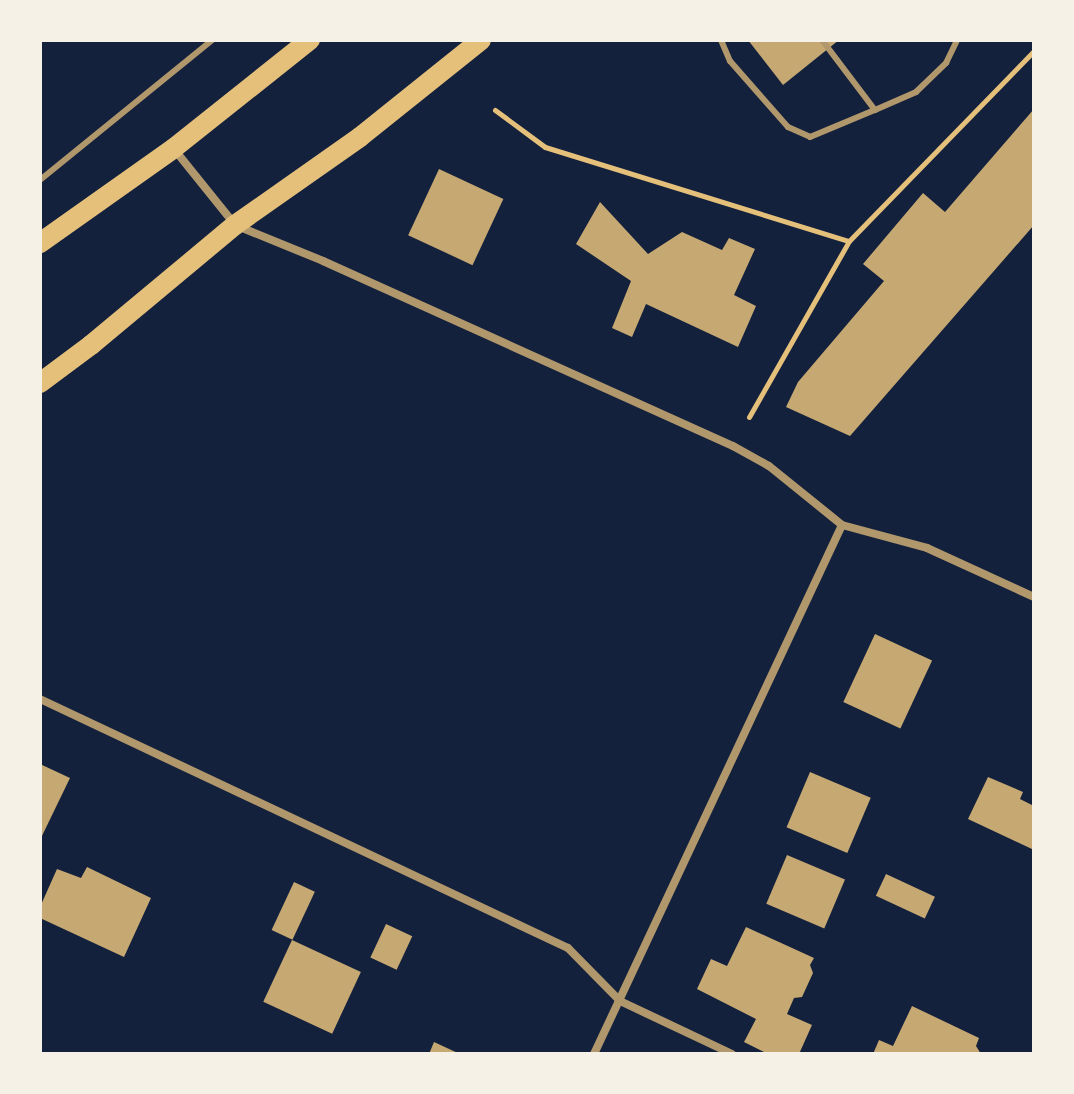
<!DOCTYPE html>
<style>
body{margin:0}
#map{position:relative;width:1074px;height:1094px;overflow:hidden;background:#14213d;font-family:"PT Sans",sans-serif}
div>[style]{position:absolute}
.building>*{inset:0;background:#c6a872;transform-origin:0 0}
.path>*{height:5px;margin:-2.5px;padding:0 2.5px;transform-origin:2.5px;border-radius:2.5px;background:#e5c07b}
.service>*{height:6px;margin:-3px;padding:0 3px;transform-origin:3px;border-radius:3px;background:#b1986c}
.minor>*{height:8px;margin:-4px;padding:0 4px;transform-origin:4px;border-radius:4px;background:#b1986c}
.primary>*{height:20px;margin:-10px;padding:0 10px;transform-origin:10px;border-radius:10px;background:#e5c07b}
span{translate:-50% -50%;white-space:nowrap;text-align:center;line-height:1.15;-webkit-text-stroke:6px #f6f1e7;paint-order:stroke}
.frame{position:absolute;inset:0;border:42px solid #f6f1e7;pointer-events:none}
</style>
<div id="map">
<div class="building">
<i style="clip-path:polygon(748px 40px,839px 40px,783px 85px)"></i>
<i style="clip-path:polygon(1034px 109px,1034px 225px,850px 436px,786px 407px,798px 382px,884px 281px,863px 264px,923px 193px,945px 212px)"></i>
<i style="left:439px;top:169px;width:71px;height:73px;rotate:25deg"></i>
<i style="clip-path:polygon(600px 202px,648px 254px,682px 232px,722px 250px,729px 238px,755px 249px,734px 295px,756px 306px,738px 347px,646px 304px,632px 337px,612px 328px,631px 281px,576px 244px)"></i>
<i style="left:875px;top:634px;width:63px;height:75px;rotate:25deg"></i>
<i style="clip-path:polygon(40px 764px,70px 778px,40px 840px)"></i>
<i style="left:810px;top:772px;width:66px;height:60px;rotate:23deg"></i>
<i style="clip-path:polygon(988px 777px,1023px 792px,1020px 799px,1034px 806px,1034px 850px,968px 819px)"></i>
<i style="left:787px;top:855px;width:63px;height:53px;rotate:23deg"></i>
<i style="clip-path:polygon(87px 867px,151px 898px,124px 957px,40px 918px,40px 907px,57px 869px,81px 878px)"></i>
<i style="left:886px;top:874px;width:54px;height:24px;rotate:25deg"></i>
<i style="left:294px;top:882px;width:23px;height:53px;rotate:25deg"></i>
<i style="left:386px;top:924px;width:29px;height:37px;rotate:25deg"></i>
<i style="clip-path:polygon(746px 927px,814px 958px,810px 965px,813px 973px,802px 997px,794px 998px,787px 1014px,812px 1025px,799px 1054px,768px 1054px,744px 1042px,756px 1019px,697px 989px,711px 959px,727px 966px)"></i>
<i style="left:292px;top:940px;width:76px;height:68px;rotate:25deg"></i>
<i style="clip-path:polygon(912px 1006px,979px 1038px,976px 1046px,981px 1054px,873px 1054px,879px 1040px,893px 1046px)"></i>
<i style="clip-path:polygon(434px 1042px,460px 1054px,429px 1054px)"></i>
</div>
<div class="path">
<i style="left:495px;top:110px;width:62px;rotate:36.5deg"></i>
<i style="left:545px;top:147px;width:318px;rotate:17.2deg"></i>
<i style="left:749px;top:417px;width:202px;rotate:-60.4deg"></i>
<i style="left:849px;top:241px;width:265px;rotate:-45.8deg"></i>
</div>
<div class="service">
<i style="left:721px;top:40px;width:23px;rotate:67deg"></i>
<i style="left:730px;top:61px;width:88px;rotate:48.7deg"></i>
<i style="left:788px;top:127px;width:24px;rotate:24deg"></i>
<i style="left:810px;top:137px;width:70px;rotate:-22.6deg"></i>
<i style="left:822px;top:40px;width:88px;rotate:52.9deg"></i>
<i style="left:875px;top:110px;width:45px;rotate:-23.7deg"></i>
<i style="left:916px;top:92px;width:42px;rotate:-44deg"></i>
<i style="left:946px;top:63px;width:25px;rotate:-64deg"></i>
<i style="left:40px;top:180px;width:222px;rotate:-39.1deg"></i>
</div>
<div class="minor">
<i style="left:174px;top:149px;width:97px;rotate:51.2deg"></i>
<i style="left:235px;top:225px;width:95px;rotate:22.2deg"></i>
<i style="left:323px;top:261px;width:450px;rotate:24.3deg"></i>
<i style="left:733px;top:446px;width:41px;rotate:29.1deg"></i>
<i style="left:769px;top:466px;width:94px;rotate:38.9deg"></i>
<i style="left:842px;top:525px;width:88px;rotate:15.1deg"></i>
<i style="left:927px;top:548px;width:118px;rotate:24.6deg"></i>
<i style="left:40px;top:699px;width:584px;rotate:25.25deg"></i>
<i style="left:568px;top:948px;width:74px;rotate:45.5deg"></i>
<i style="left:620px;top:1001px;width:124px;rotate:25.3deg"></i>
<i style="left:594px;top:1054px;width:584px;rotate:-64.88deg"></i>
</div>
<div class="primary">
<i style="left:40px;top:243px;width:164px;rotate:-35.3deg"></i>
<i style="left:174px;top:148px;width:174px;rotate:-38.5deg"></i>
<i style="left:40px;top:383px;width:64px;rotate:-36.7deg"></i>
<i style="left:91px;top:345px;width:187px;rotate:-39.8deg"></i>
<i style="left:235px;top:225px;width:153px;rotate:-35.1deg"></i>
<i style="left:360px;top:137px;width:155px;rotate:-38.7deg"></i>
</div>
<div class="frame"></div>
</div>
